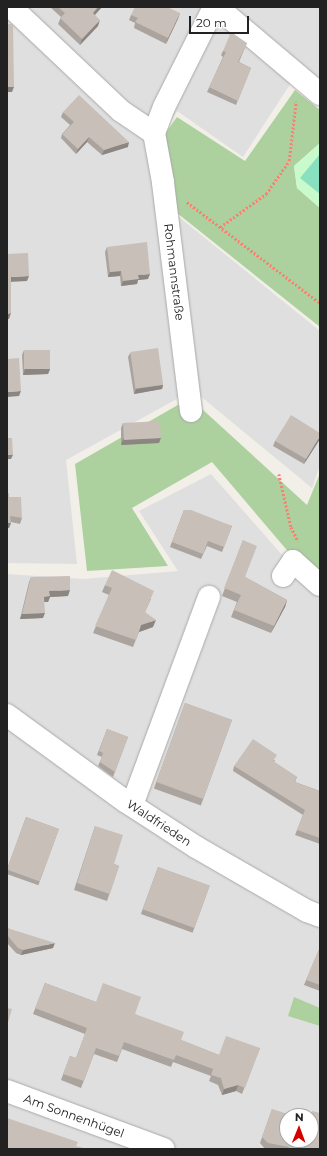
<!DOCTYPE html>
<meta charset="utf-8">
<style>
body{margin:0}
#map{position:relative;width:327px;height:1156px;overflow:hidden;background:#f2efe9;font-family:Montserrat,sans-serif}
div>[style]{position:absolute}
.residential>*{inset:0;background:#e0dfdf}
.forest>*{inset:0;background:#add19e}
.park>*{inset:0;background:#c8facc}
.pitch>*{inset:0;background:#88e0be}
.path>*{height:2.5px;margin-top:-1.25px;transform-origin:0;background:repeating-linear-gradient(90deg,#fa8072 0 2px,transparent 0 4px)}
.roads{filter:drop-shadow(0 0 1px #a9a9a9) drop-shadow(0 0 1px #a9a9a9)}
.minor>*{height:22px;margin:-11px;padding:0 11px;transform-origin:11px;border-radius:11px;background:#fff}
.wall>*{inset:0;background:#aba49e;transform-origin:0 0}
.shaded-wall>*{inset:0;background:#8b8681}
.building>*{inset:0;background:#c7bfb8;transform-origin:0 0}
span{translate:-50% -50%;white-space:nowrap;text-align:center;line-height:1.15;-webkit-text-stroke:4px #fff;paint-order:stroke}
.street-label{font-size:12px;color:#222}
.frame{position:absolute;inset:0;border:8px solid #222;pointer-events:none}
.north{position:absolute;left:279px;top:1108px;width:40px;height:40px;box-sizing:border-box;background:#fff;border:1px solid #a7a7a7;border-radius:50%;rotate:1deg;font-size:11px;font-weight:700;line-height:16px;text-align:center;color:#222}
.north::after{content:'';display:block;margin:auto;width:14px;height:18px;background:#d40000;clip-path:polygon(50% 0,100% 100%,50% 72%,0 100%)}
.scale{position:absolute;left:189px;top:16px;width:60px;height:18px;box-sizing:border-box;border:2px solid #222;border-top:0;padding-left:5px;font-size:12px;line-height:14px;white-space:nowrap;color:#222;-webkit-text-stroke:3px #fff;paint-order:stroke}
</style>
<div id="map">
<div class="residential">
<i style="clip-path:polygon(7px 7px,320px 7px,320px 89px,298px 72px,243px 157px,177px 111px,162px 135px,174px 213px,320px 331px,320px 465px,312px 488px,193px 390px,66px 460px,77px 564px,7px 563px)"></i>
<i style="clip-path:polygon(evenodd,211px 474px,320px 598px,320px 1149px,7px 1149px,7px 574px,83px 579px,178px 571px,139px 511px,211px 474px,287px 1116px,311px 1116px,311px 1140px,287px 1140px,287px 1116px)"></i>
</div>
<div class="forest">
<i style="clip-path:polygon(295px 90px,320px 110px,320px 143px,294px 166px,297px 188px,320px 208px,320px 327px,177px 213px,164px 135px,177px 117px,245px 161px)"></i>
<i style="clip-path:polygon(190px 398px,307px 505px,320px 473px,320px 589px,212px 462px,132px 508px,168px 566px,87px 571px,75px 464px)"></i>
<i style="clip-path:polygon(294px 997px,320px 1008px,320px 1026px,288px 1016px)"></i>
</div>
<div class="park">
<i style="clip-path:polygon(320px 143px,320px 208px,297px 188px,294px 166px)"></i>
</div>
<div class="pitch">
<i style="clip-path:polygon(320px 154px,320px 194px,300px 178px)"></i>
</div>
<div class="path">
<i style="left:187px;top:202px;width:167px;rotate:37.2deg"></i>
<i style="left:220px;top:227px;width:57px;rotate:-35.7deg"></i>
<i style="left:266px;top:194px;width:40px;rotate:-55.1deg"></i>
<i style="left:289px;top:161px;width:60px;rotate:-83.3deg"></i>
<i style="left:279px;top:474px;width:54px;rotate:77.2deg"></i>
<i style="left:291px;top:527px;width:16px;rotate:63deg"></i>
</div>
<div class="roads">
<div class="minor">
<i style="left:11px;top:7px;width:151px;rotate:43.4deg"></i>
<i style="left:121px;top:111px;width:40px;rotate:34deg"></i>
<i style="left:217px;top:7px;width:135px;rotate:40.2deg"></i>
<i style="left:191px;top:411px;width:231px;rotate:-97deg"></i>
<i style="left:163px;top:182px;width:50px;rotate:-100.4deg"></i>
<i style="left:154px;top:133px;width:28px;rotate:-69deg"></i>
<i style="left:164px;top:107px;width:112px;rotate:-63.4deg"></i>
<i style="left:283px;top:576px;width:18px;rotate:-56deg"></i>
<i style="left:293px;top:561px;width:36px;rotate:42deg"></i>
<i style="left:7px;top:715px;width:146px;rotate:36.1deg"></i>
<i style="left:125px;top:801px;width:85px;rotate:32.9deg"></i>
<i style="left:196px;top:847px;width:128px;rotate:30deg"></i>
<i style="left:307px;top:911px;width:14px;rotate:21deg"></i>
<i style="left:132px;top:805px;width:222px;rotate:-69.7deg"></i>
<i style="left:7px;top:1091px;width:167px;rotate:20.3deg"></i>
</div>
</div>
<div class="wall">
<i style="clip-path:polygon(50px 7px,102px 7px,95px 15px,98px 26px,80px 45px,58px 24px,61px 17px)"></i>
<i style="clip-path:polygon(180px 13px,166px 44px,134px 28px,135px 23px,129px 20px,131px 15px)"></i>
<i style="clip-path:polygon(247px 43px,239px 62px,251px 68px,236px 105px,207px 92px,223px 57px,221px 55px,223px 51px)"></i>
<i style="clip-path:polygon(63px 112px,128px 147px,102px 155px,87px 142px,76px 154px,61px 138px,62px 134px,70px 125px,61px 117px)"></i>
<i style="clip-path:polygon(107px 247px,148px 279px,138px 280px,137px 284px,121px 286px,120px 276px,108px 277px,105px 252px)"></i>
<i style="clip-path:polygon(24px 350px,50px 369px,48px 374px,23px 375px,22px 355px)"></i>
<i style="clip-path:polygon(130px 353px,163px 385px,162px 389px,134px 394px,128px 357px)"></i>
<i style="clip-path:polygon(123px 423px,159px 443px,121px 445px,121px 428px)"></i>
<i style="clip-path:polygon(320px 439px,304px 464px,273px 446px,275px 441px)"></i>
<i style="clip-path:polygon(9px 497px,22px 518px,20px 524px,11px 522px,9px 528px)"></i>
<i style="clip-path:polygon(184px 510px,232px 526px,222px 552px,207px 546px,201px 559px,170px 547px)"></i>
<i style="clip-path:polygon(243px 540px,245px 577px,287px 600px,285px 607px,271px 633px,231px 617px,237px 602px,222px 596px)"></i>
<i style="clip-path:polygon(31px 577px,68px 596px,50px 597px,48px 602px,44px 602px,43px 618px,20px 619px,29px 582px)"></i>
<i style="clip-path:polygon(105px 585px,151px 599px,145px 612px,153px 627px,139px 632px,133px 647px,93px 633px,109px 595px,102px 592px)"></i>
<i style="left:185px;top:703px;width:50px;height:91px;rotate:20deg"></i>
<i style="clip-path:polygon(107px 729px,128px 737px,113px 777px,98px 766px,102px 757px,97px 755px)"></i>
<i style="clip-path:polygon(275px 760px,274px 762px,297px 777px,295px 782px,320px 791px,320px 844px,295px 835px,303px 815px,233px 771px,234px 766px)"></i>
<i style="left:26px;top:817px;width:35px;height:60px;rotate:20deg"></i>
<i style="clip-path:polygon(95px 826px,114px 864px,119px 866px,107px 901px,74px 890px)"></i>
<i style="left:158px;top:867px;width:55px;height:50px;rotate:20deg"></i>
<i style="clip-path:polygon(7px 928px,53px 948px,21px 955px,16px 953px,7px 943px)"></i>
<i style="clip-path:polygon(320px 947px,320px 991px,304px 985px)"></i>
<i style="clip-path:polygon(45px 983px,96px 1002px,135px 1014px,181px 1040px,219px 1055px,260px 1048px,242px 1094px,236px 1091px,222px 1095px,218px 1085px,209px 1081px,211px 1076px,173px 1062px,171px 1067px,122px 1049px,117px 1062px,94px 1054px,81px 1088px,61px 1080px,70px 1056px,76px 1058px,85px 1034px,33px 1014px)"></i>
<i style="clip-path:polygon(272px 1109px,287px 1140px,320px 1149px,265px 1149px,260px 1143px)"></i>
</div>
<div class="shaded-wall">
<i style="clip-path:polygon(98px 7px,102px 7px,91px 19px,93px 13px)"></i>
<i style="clip-path:polygon(180px 13px,178px 19px,166px 44px,168px 38px)"></i>
<i style="clip-path:polygon(100px 20px,98px 26px,80px 45px,82px 39px)"></i>
<i style="clip-path:polygon(7px 87px,14px 87px,12px 92px,7px 92px)"></i>
<i style="clip-path:polygon(89px 137px,87px 142px,76px 154px,78px 149px)"></i>
<i style="clip-path:polygon(129px 142px,128px 147px,102px 155px,104px 150px)"></i>
<i style="clip-path:polygon(121px 271px,120px 276px,108px 277px,110px 272px)"></i>
<i style="clip-path:polygon(150px 274px,148px 279px,138px 280px,137px 284px,121px 286px,123px 281px,138px 275px)"></i>
<i style="clip-path:polygon(29px 276px,27px 281px,9px 282px,11px 277px)"></i>
<i style="clip-path:polygon(11px 313px,9px 319px,7px 319px,7px 314px)"></i>
<i style="clip-path:polygon(25px 369px,50px 369px,48px 374px,23px 375px)"></i>
<i style="clip-path:polygon(163px 385px,162px 389px,134px 394px,136px 389px)"></i>
<i style="clip-path:polygon(21px 391px,19px 396px,7px 397px,7px 392px)"></i>
<i style="clip-path:polygon(320px 436px,320px 439px,304px 464px,306px 459px)"></i>
<i style="clip-path:polygon(161px 438px,159px 443px,121px 445px,123px 439px)"></i>
<i style="clip-path:polygon(7px 455px,13px 455px,11px 459px,7px 459px)"></i>
<i style="clip-path:polygon(7px 523px,11px 523px,9px 528px,7px 528px)"></i>
<i style="clip-path:polygon(70px 590px,68px 596px,50px 597px,48px 602px,42px 602px,44px 597px,49px 591px)"></i>
<i style="clip-path:polygon(287px 600px,285px 607px,271px 633px,274px 626px)"></i>
<i style="clip-path:polygon(45px 613px,43px 618px,20px 619px,22px 614px)"></i>
<i style="clip-path:polygon(156px 620px,153px 627px,139px 632px,141px 625px)"></i>
<i style="clip-path:polygon(55px 943px,53px 948px,21px 955px,23px 950px)"></i>
<i style="clip-path:polygon(238px 1085px,236px 1091px,222px 1095px,224px 1089px)"></i>
</div>
<div class="building">
<i style="clip-path:polygon(58px 7px,98px 7px,93px 13px,100px 20px,82px 39px,60px 18px,65px 13px)"></i>
<i style="clip-path:polygon(135px 7px,167px 7px,180px 13px,168px 38px,135px 22px,138px 18px,131px 15px)"></i>
<i style="clip-path:polygon(7px 24px,13px 24px,14px 87px,7px 87px)"></i>
<i style="clip-path:polygon(231px 32px,247px 43px,238px 62px,251px 68px,238px 101px,209px 87px,226px 52px,223px 51px)"></i>
<i style="clip-path:polygon(79px 95px,129px 142px,104px 150px,89px 137px,78px 149px,62px 134px,74px 122px,63px 112px)"></i>
<i style="clip-path:polygon(147px 242px,150px 274px,138px 275px,139px 279px,123px 281px,121px 271px,110px 272px,107px 247px)"></i>
<i style="clip-path:polygon(28px 253px,29px 276px,11px 277px,11px 313px,7px 314px,7px 277px,8px 277px,7px 254px)"></i>
<i style="left:158px;top:348px;width:37px;height:28px;rotate:82deg"></i>
<i style="left:24px;top:350px;width:26px;height:19px"></i>
<i style="clip-path:polygon(19px 358px,21px 391px,7px 392px,7px 359px)"></i>
<i style="clip-path:polygon(291px 415px,320px 433px,320px 436px,306px 459px,275px 441px)"></i>
<i style="left:160px;top:421px;width:17px;height:37px;rotate:87deg"></i>
<i style="clip-path:polygon(7px 438px,12px 438px,13px 455px,7px 455px)"></i>
<i style="clip-path:polygon(7px 493px,9px 493px,9px 497px,21px 497px,22px 518px,10px 516px,11px 523px,7px 523px)"></i>
<i style="clip-path:polygon(184px 510px,191px 510px,232px 526px,224px 547px,208px 541px,203px 554px,172px 542px)"></i>
<i style="clip-path:polygon(243px 540px,257px 546px,245px 577px,287px 600px,274px 626px,234px 610px,241px 595px,224px 588px)"></i>
<i style="clip-path:polygon(112px 570px,154px 591px,145px 612px,156px 620px,141px 625px,136px 640px,95px 626px,112px 588px,105px 585px)"></i>
<i style="clip-path:polygon(70px 576px,70px 590px,49px 591px,50px 596px,44px 597px,45px 613px,22px 614px,31px 577px)"></i>
<i style="left:185px;top:703px;width:50px;height:84px;rotate:20deg"></i>
<i style="clip-path:polygon(107px 729px,128px 737px,115px 772px,100px 762px,103px 753px,99px 751px)"></i>
<i style="clip-path:polygon(253px 739px,277px 755px,273px 761px,297px 777px,294px 782px,320px 791px,320px 838px,297px 830px,305px 810px,234px 766px)"></i>
<i style="left:26px;top:817px;width:35px;height:56px;rotate:20deg"></i>
<i style="clip-path:polygon(95px 826px,123px 835px,114px 864px,119px 866px,110px 894px,77px 883px)"></i>
<i style="left:158px;top:867px;width:55px;height:45px;rotate:20deg"></i>
<i style="clip-path:polygon(7px 928px,55px 943px,23px 950px,18px 948px,7px 935px)"></i>
<i style="clip-path:polygon(320px 947px,320px 985px,306px 980px)"></i>
<i style="clip-path:polygon(45px 983px,96px 1002px,103px 983px,141px 997px,135px 1014px,184px 1032px,181px 1040px,219px 1055px,226px 1036px,260px 1048px,245px 1088px,238px 1085px,224px 1089px,221px 1078px,211px 1075px,213px 1069px,176px 1055px,174px 1060px,124px 1042px,119px 1056px,96px 1048px,84px 1081px,63px 1074px,70px 1056px,76px 1058px,87px 1028px,35px 1008px)"></i>
<i style="clip-path:polygon(7px 1008px,12px 1009px,7px 1026px)"></i>
<i style="clip-path:polygon(272px 1109px,294px 1116px,287px 1116px,287px 1140px,311px 1140px,311px 1116px,310px 1116px,312px 1111px,320px 1113px,320px 1149px,288px 1149px,289px 1147px,268px 1143px,262px 1137px)"></i>
<i style="clip-path:polygon(7px 1118px,78px 1142px,76px 1146px,87px 1149px,7px 1149px)"></i>
</div>
<div class="street-label">
<span style="left:174px;top:272px;rotate:83deg">Rohmannstraße</span>
<span style="left:159px;top:823px;rotate:33deg">Waldfrieden</span>
<span style="left:74px;top:1116px;rotate:20deg">Am Sonnenhügel</span>
</div>
<div class="frame"></div>
<div class="north">N</div>
<div class="scale">20 m</div>
</div>
